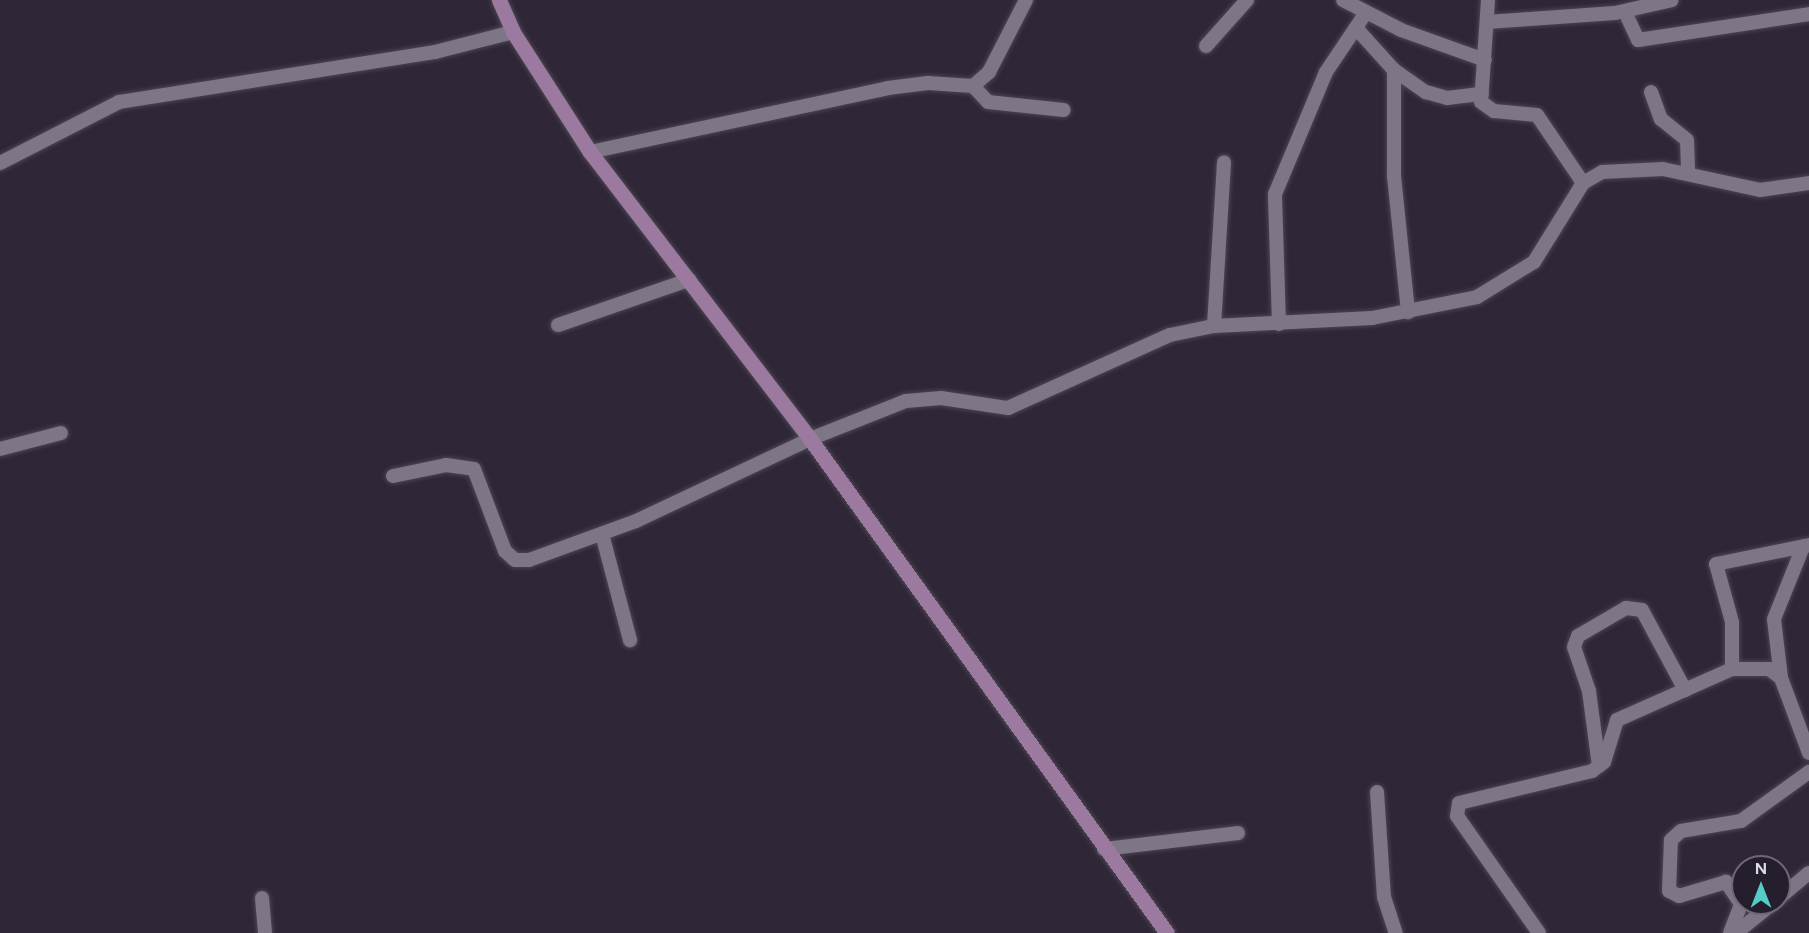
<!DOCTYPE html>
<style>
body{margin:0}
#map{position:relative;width:1809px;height:933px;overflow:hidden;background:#2f2737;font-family:Figtree,sans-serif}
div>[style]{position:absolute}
.roads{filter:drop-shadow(0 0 2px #4b4552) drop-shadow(0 0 2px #4b4552)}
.street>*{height:14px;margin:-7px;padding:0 7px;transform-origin:7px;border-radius:7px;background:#7e7587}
.secondary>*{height:15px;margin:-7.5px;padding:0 7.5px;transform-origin:7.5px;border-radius:7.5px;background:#9c7aa0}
span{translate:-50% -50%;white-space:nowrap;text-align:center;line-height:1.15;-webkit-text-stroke:6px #251e2d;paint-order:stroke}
.north{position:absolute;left:1731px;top:855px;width:60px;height:60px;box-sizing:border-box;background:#251e2d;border:2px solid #6f6977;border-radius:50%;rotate:0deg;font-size:16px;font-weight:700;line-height:24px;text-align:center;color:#dfdae5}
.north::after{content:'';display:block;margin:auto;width:21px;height:27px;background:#54cdc8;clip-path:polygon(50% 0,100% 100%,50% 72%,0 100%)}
</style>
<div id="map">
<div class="roads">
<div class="street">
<i style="left:1343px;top:0;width:65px;rotate:27.3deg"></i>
<i style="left:1401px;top:30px;width:89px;rotate:19.7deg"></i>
<i style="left:1488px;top:0;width:102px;rotate:93.9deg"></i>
<i style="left:1481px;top:102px;width:16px;rotate:35deg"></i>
<i style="left:1494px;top:111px;width:43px;rotate:5.3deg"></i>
<i style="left:1537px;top:115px;width:82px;rotate:55.9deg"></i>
<i style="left:1625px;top:12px;width:31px;rotate:65deg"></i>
<i style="left:1638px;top:40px;width:173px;rotate:-8.6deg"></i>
<i style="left:1487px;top:22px;width:128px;rotate:-4deg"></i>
<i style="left:1615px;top:13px;width:58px;rotate:-12.8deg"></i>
<i style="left:1356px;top:28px;width:57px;rotate:47.9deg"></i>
<i style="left:1394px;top:70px;width:39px;rotate:35deg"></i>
<i style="left:1426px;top:92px;width:22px;rotate:16deg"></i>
<i style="left:1447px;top:98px;width:35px;rotate:-7deg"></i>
<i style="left:1206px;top:46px;width:62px;rotate:-48.3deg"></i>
<i style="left:1394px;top:70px;width:106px;rotate:90deg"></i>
<i style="left:1394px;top:176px;width:137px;rotate:84.1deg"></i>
<i style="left:973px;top:86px;width:22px;rotate:47deg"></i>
<i style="left:988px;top:102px;width:76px;rotate:6deg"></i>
<i style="left:1651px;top:92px;width:29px;rotate:70deg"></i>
<i style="left:1661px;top:119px;width:33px;rotate:39deg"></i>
<i style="left:1687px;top:140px;width:34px;rotate:88deg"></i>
<i style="left:590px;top:152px;width:305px;rotate:-12.1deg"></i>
<i style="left:888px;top:88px;width:40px;rotate:-7.1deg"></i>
<i style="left:928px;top:83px;width:45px;rotate:3.8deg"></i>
<i style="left:973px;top:86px;width:21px;rotate:-41deg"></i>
<i style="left:989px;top:72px;width:81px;rotate:-62.8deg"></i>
<i style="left:0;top:163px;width:134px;rotate:-27.1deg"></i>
<i style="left:119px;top:102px;width:320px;rotate:-9deg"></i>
<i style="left:435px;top:52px;width:81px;rotate:-14.4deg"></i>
<i style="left:1279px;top:324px;width:130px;rotate:-91.8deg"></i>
<i style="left:1275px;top:194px;width:132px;rotate:-67.3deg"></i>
<i style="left:1326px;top:72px;width:70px;rotate:-56.1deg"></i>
<i style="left:558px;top:325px;width:139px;rotate:-19deg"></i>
<i style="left:1214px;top:326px;width:164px;rotate:-86.5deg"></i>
<i style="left:0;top:449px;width:63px;rotate:-14.7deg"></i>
<i style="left:393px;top:476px;width:54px;rotate:-11.7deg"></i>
<i style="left:446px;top:465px;width:28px;rotate:8deg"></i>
<i style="left:474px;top:469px;width:88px;rotate:69.3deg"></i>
<i style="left:505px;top:551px;width:13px;rotate:42deg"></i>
<i style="left:515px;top:560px;width:14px"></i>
<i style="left:529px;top:560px;width:114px;rotate:-20deg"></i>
<i style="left:636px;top:521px;width:192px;rotate:-25.2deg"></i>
<i style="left:810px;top:439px;width:103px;rotate:-21.6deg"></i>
<i style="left:906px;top:401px;width:35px;rotate:-5deg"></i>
<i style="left:941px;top:398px;width:68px;rotate:8.5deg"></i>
<i style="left:1008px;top:408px;width:178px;rotate:-24.3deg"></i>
<i style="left:1170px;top:335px;width:45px;rotate:-11.6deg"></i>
<i style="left:1214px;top:326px;width:158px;rotate:-2.9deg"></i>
<i style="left:1372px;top:318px;width:107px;rotate:-11.3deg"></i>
<i style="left:1477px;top:297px;width:67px;rotate:-31.6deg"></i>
<i style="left:1534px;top:262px;width:93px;rotate:-58.2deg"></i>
<i style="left:1583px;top:183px;width:22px;rotate:-30deg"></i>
<i style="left:1602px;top:172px;width:61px;rotate:-2.8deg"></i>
<i style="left:1663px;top:169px;width:99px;rotate:12.2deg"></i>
<i style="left:1760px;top:190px;width:49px;rotate:-8.1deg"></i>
<i style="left:602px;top:534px;width:110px;rotate:75.2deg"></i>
<i style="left:1732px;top:669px;width:47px;rotate:-90deg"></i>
<i style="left:1732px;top:622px;width:60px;rotate:-105.4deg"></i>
<i style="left:1716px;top:564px;width:95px;rotate:-11.5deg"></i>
<i style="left:1781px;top:678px;width:59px;rotate:-96.8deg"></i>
<i style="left:1774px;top:619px;width:78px;rotate:-68.1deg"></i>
<i style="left:1599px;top:766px;width:76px;rotate:-97.6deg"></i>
<i style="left:1589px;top:691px;width:46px;rotate:-108.8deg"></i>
<i style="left:1574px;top:647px;width:12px;rotate:-70deg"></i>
<i style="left:1578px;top:636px;width:56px;rotate:-30.3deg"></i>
<i style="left:1626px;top:608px;width:16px;rotate:7deg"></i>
<i style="left:1642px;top:610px;width:91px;rotate:61.7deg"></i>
<i style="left:1377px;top:792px;width:105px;rotate:86.2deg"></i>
<i style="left:1384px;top:897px;width:38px;rotate:72deg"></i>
<i style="left:1104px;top:849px;width:135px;rotate:-6.8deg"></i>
<i style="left:262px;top:898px;width:35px;rotate:85deg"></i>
<i style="left:1779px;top:898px;width:39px;rotate:-40deg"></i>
<i style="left:1539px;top:933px;width:143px;rotate:-125deg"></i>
<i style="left:1457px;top:816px;width:13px;rotate:-81deg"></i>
<i style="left:1459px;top:803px;width:137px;rotate:-13.5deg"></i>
<i style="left:1592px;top:771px;width:15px;rotate:-37deg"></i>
<i style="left:1604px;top:762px;width:44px;rotate:-72.8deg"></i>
<i style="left:1617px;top:720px;width:126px;rotate:-23.9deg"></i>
<i style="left:1732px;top:669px;width:37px"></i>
<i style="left:1769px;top:669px;width:15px;rotate:37deg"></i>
<i style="left:1781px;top:678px;width:80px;rotate:69.5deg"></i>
<i style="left:1730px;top:933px;width:31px;rotate:-69deg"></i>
<i style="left:1741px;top:904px;width:27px;rotate:-124deg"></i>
<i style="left:1726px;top:882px;width:49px;rotate:163.4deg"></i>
<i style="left:1679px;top:896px;width:11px;rotate:-153deg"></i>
<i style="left:1669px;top:891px;width:51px;rotate:-87.8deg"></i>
<i style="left:1671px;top:840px;width:13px;rotate:-42deg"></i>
<i style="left:1681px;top:831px;width:61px;rotate:-9.5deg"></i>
<i style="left:1741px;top:821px;width:84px;rotate:-35.8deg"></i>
<i style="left:1736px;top:933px;width:48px;rotate:-39deg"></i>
</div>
<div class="secondary">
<i style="left:499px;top:0;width:35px;rotate:66deg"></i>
<i style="left:513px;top:32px;width:143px;rotate:57.3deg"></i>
<i style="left:590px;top:152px;width:362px;rotate:52.5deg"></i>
<i style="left:810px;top:439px;width:609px;rotate:54.15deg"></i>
</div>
</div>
<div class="north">N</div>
</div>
